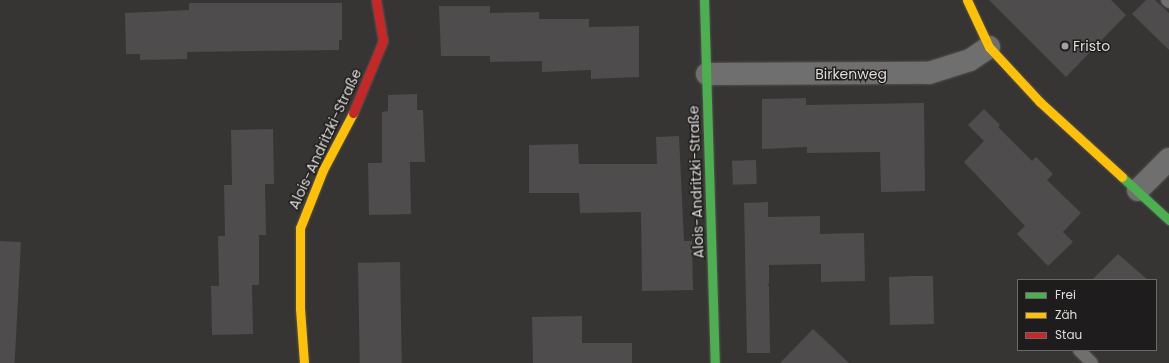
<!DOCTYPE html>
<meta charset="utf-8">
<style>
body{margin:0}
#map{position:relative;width:1169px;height:363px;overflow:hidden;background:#373534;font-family:Poppins,sans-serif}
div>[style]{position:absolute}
.building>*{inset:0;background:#4e4c4c;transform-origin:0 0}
.roads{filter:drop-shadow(0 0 1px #555252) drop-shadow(0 0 1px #555252)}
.lane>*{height:12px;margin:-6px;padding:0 6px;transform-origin:6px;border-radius:6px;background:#706f6f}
.street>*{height:22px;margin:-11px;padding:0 11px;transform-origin:11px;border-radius:11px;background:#706f6f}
.fast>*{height:9px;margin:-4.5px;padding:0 4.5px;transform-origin:4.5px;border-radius:4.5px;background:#4caf50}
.slow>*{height:9px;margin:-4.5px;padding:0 4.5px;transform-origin:4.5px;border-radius:4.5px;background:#ffc107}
.jam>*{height:9px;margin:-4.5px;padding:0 4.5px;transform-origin:4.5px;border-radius:4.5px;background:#c62828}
.dots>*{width:11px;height:11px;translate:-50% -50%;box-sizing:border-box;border:2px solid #1e1c1c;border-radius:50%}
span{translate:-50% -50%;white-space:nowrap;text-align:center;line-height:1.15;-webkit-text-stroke:3px #1e1c1c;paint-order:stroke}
.poi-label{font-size:14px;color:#dfdcdb}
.left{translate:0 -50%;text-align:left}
.street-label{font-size:14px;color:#dfdcdb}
.legend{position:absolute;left:1017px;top:279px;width:140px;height:72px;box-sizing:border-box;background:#1e1c1c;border:1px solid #6b6968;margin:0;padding:5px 7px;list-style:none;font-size:12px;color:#dfdcdb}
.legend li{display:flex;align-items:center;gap:8px;height:20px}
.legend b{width:20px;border:1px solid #6b6968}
</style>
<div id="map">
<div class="building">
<i style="clip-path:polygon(989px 0,1111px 0,1126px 15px,1066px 77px)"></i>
<i style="clip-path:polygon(1146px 0,1155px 0,1169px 13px,1169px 50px,1132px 14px)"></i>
<i style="clip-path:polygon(189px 3px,342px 3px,342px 40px,339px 40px,339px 50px,187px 52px,187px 59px,140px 60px,140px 54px,126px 54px,125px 13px,189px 10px)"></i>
<i style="clip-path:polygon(439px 6px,490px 6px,490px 13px,539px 12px,539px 19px,589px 19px,589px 27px,639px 26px,639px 77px,591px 79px,591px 70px,542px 72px,542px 61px,490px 62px,490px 56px,441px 56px)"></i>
<i style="clip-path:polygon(417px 94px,417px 110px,423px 110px,425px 162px,410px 162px,411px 214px,369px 215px,368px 163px,382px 163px,382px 112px,388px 111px,388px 95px)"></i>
<i style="clip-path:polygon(806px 98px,806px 105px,924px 103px,925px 191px,881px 192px,880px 152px,807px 153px,807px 147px,762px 149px,762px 99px)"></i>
<i style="clip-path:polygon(984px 109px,1000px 125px,998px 127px,1032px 161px,1036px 157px,1053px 174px,1047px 180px,1081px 213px,1063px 232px,1073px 242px,1048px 266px,1017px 234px,1025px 226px,964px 162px,984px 141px,968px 125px)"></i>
<i style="clip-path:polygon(273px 129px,274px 184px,265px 184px,266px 235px,259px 235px,259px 285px,252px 285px,253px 334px,212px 335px,211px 286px,219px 286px,218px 236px,225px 236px,224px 185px,232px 185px,231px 130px)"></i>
<i style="clip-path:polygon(679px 136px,684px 241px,692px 241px,693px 290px,642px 291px,641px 212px,580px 213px,579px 193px,529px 193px,529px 145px,578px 144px,579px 164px,657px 164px,656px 137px)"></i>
<i style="left:756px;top:160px;width:24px;height:24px;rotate:88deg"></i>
<i style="clip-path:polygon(768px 202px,768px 217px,820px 216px,820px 234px,864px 233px,865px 281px,821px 282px,821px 264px,769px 265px,769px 284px,767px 284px,769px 286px,770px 353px,747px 353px,744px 203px)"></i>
<i style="left:0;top:241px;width:21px;height:122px;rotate:3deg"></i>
<i style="clip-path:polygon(1118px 254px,1148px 280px,1092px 280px)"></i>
<i style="left:400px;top:262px;width:101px;height:42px;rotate:89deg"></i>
<i style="clip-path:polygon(911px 276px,933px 276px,934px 324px,890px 325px,889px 277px)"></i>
<i style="clip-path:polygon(582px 316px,582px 343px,632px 343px,632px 363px,533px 363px,532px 317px)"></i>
<i style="clip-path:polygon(813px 329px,829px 344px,849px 363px,780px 363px)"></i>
</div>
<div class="roads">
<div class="lane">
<i style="left:1167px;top:0;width:3px;rotate:45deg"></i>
<i style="left:1079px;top:350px;width:18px;rotate:45deg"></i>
</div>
<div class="street">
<i style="left:707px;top:74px;width:222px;rotate:-0.3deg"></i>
<i style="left:929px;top:73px;width:43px;rotate:-17.6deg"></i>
<i style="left:970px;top:60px;width:23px;rotate:-34deg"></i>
<i style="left:1138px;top:190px;width:44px;rotate:-45deg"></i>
</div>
<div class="fast">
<i style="left:704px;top:0;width:363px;rotate:88.3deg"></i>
<i style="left:1122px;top:177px;width:64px;rotate:42.5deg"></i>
</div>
<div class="slow">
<i style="left:967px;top:0;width:52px;rotate:64.9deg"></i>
<i style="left:989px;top:47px;width:75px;rotate:47.2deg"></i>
<i style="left:1040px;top:102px;width:111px;rotate:42.4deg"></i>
<i style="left:304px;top:363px;width:55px;rotate:-94.2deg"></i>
<i style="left:300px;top:308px;width:80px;rotate:-90deg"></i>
<i style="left:300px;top:228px;width:62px;rotate:-68.4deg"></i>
<i style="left:323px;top:170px;width:64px;rotate:-62.2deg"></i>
</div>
<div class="jam">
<i style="left:353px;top:113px;width:78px;rotate:-67.4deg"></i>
<i style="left:383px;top:41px;width:42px;rotate:-99.7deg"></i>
</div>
</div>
<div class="dots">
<i style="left:1065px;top:46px;background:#a4a2a1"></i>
</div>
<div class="poi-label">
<span class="left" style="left:1073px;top:46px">Fristo</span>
</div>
<div class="street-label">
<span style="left:851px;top:74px">Birkenweg</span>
<span style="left:325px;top:139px;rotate:-65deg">Alois-Andritzki-Straße</span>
<span style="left:696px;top:182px;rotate:-92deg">Alois-Andritzki-Straße</span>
</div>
<ul class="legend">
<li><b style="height:5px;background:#4caf50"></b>Frei</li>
<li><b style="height:5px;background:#ffc107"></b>Zäh</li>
<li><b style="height:5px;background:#c62828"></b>Stau</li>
</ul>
</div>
